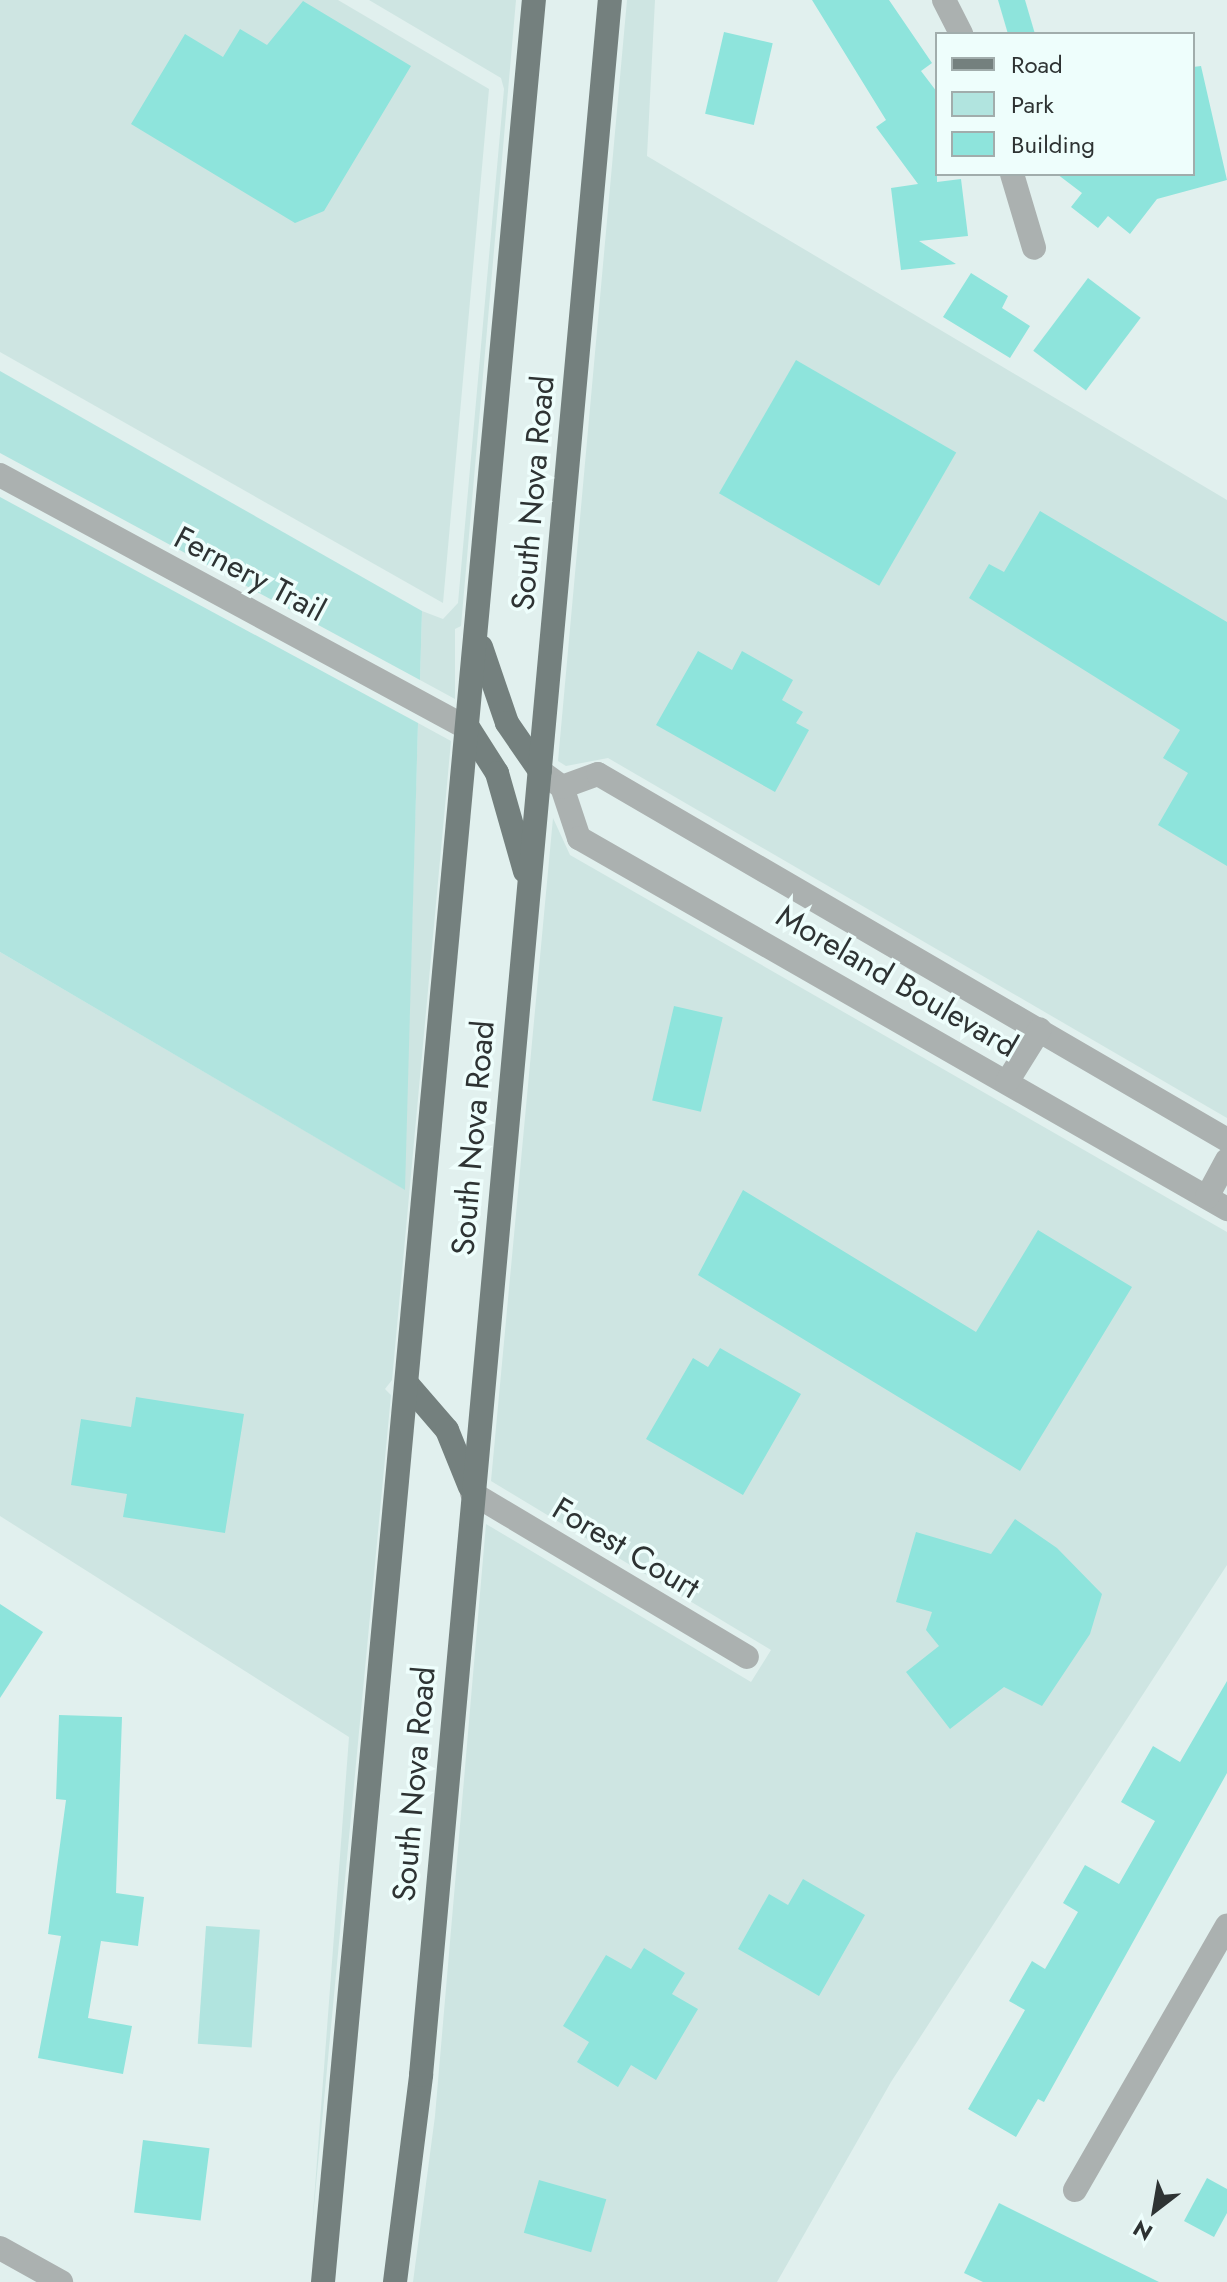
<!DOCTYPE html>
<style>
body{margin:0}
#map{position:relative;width:1227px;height:2282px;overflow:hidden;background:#e1f0ee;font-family:Jost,sans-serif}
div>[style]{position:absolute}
.built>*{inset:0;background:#cee5e2}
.green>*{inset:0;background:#b1e4df;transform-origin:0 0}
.building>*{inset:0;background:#8ee4dc;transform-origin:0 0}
.minor>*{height:24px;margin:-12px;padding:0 12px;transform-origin:12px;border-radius:12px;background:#abb1b0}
.major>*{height:24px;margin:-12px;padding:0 12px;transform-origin:12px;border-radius:12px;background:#74807e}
span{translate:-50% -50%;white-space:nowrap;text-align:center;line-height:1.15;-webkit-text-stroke:7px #eefefc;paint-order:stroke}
.street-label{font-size:32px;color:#2e3333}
.legend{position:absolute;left:935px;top:32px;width:260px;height:144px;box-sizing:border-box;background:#eefefc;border:2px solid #a1adac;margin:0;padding:10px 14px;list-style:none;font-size:24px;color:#2e3333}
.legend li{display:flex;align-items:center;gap:16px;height:40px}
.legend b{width:40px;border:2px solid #a1adac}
.north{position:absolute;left:1115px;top:2170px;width:80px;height:80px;-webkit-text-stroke:6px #eefefc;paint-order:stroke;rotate:211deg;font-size:22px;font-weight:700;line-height:32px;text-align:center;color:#2e3333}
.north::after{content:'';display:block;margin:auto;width:28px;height:36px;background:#2e3333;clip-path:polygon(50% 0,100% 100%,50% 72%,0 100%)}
</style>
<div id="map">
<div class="built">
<i style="clip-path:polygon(0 0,338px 0,489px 89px,443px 603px,0 352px)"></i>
<i style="clip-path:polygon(369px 0,516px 0,461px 626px,455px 629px,455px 699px,420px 680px,422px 611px,443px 619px,458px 603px,504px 89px,501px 78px)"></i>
<i style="clip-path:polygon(627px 0,655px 0,647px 156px,1227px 500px,1227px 1118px,608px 758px,566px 766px,558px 761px)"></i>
<i style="clip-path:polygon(418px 723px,451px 741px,392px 1380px,385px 1389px,391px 1395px,312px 2227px,349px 1737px,0 1516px,0 952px,404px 1189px)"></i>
<i style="clip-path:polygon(553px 818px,570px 855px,1227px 1232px,1227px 1565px,891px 2082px,777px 2282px,413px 2282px,435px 2116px,486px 1524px,751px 1682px,771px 1650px,491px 1481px)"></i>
</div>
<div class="green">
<i style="clip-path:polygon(0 371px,422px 611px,420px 680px,0 453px)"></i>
<i style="clip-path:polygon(0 497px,418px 723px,405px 1190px,0 952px)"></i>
<i style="left:206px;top:1926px;width:54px;height:118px;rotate:4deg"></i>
</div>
<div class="building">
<i style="clip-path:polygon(812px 0,889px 0,932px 63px,921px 71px,937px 92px,937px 182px,961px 179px,968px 236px,919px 241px,956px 264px,901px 270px,891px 188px,918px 184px,876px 127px,886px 120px)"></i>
<i style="clip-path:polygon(998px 0,1025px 0,1035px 34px,1008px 34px)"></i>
<i style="clip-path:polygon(303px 1px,411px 66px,324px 211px,295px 223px,131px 124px,185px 34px,223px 57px,240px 29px,267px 45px)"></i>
<i style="left:724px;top:32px;width:50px;height:84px;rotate:13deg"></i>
<i style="clip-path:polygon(1201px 66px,1227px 180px,1157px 199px,1130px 234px,1108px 216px,1098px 228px,1071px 207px,1082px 193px,1057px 174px,1193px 174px,1193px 67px)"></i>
<i style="clip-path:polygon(971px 273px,1008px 296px,1002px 308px,1030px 326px,1010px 358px,943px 317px)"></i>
<i style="left:1088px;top:278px;width:66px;height:91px;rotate:37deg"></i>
<i style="left:796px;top:360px;width:185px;height:154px;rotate:30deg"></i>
<i style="clip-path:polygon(1040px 511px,1227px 622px,1227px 866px,1158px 825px,1188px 773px,1163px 758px,1180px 730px,969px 598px,989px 564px,1004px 572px)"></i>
<i style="clip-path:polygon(698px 651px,732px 670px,742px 651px,793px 680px,782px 700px,803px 712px,796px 723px,809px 730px,775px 792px,656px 725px)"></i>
<i style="left:674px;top:1006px;width:50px;height:97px;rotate:13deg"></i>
<i style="clip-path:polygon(743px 1190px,976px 1332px,1038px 1230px,1132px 1287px,1020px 1471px,698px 1275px)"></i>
<i style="clip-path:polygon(720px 1348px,801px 1394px,743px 1495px,646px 1439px,693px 1358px,708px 1367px)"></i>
<i style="clip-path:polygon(136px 1397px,244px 1414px,225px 1533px,123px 1517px,127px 1494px,71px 1485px,81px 1419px,131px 1427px)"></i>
<i style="clip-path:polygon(1015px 1519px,1057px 1548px,1102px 1594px,1090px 1634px,1042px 1706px,1004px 1687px,950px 1729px,906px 1672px,939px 1646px,926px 1630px,932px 1612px,896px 1602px,916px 1532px,991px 1554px)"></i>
<i style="clip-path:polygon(0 1604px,43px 1632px,0 1698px)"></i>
<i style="clip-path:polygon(1227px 1681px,1227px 1773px,1044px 2102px,1038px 2099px,1016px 2137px,968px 2109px,1025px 2010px,1009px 2001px,1032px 1961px,1045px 1969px,1078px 1912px,1063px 1903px,1085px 1865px,1119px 1884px,1155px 1821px,1121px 1802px,1153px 1746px,1180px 1762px)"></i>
<i style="clip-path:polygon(59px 1715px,122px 1717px,116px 1893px,144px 1897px,138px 1946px,101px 1941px,88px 2018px,132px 2026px,123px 2074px,38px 2058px,61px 1936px,48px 1934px,66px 1800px,56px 1799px)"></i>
<i style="clip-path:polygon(803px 1879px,865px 1915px,819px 1996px,738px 1949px,769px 1894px,788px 1905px)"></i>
<i style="clip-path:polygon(644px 1948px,685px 1973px,672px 1994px,698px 2009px,656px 2080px,631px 2065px,618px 2087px,577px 2062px,589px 2042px,563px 2026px,606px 1955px,631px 1969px)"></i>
<i style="left:143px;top:2140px;width:67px;height:73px;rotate:7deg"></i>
<i style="clip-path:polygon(1207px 2178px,1227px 2189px,1227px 2213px,1214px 2237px,1184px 2221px)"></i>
<i style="left:539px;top:2180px;width:70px;height:55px;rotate:16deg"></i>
<i style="clip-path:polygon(999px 2203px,1159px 2282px,983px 2282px,964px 2273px)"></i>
</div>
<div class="minor">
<i style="left:944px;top:0;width:38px;rotate:63deg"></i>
<i style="left:1012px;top:174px;width:77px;rotate:73.4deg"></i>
<i style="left:0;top:475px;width:533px;rotate:28.44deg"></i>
<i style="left:540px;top:771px;width:27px;rotate:36deg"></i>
<i style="left:562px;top:787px;width:54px;rotate:71.6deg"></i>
<i style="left:579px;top:838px;width:747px;rotate:29.79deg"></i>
<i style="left:562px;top:787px;width:38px;rotate:-20deg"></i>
<i style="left:598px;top:774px;width:728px;rotate:30.19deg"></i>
<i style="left:1007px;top:1082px;width:62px;rotate:-58.1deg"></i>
<i style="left:1207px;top:1197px;width:42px;rotate:-61.6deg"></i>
<i style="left:472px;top:1493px;width:320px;rotate:30.8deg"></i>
<i style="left:1075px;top:2190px;width:305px;rotate:-60.1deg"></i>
<i style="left:0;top:2248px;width:70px;rotate:29.1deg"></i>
</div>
<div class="major">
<i style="left:481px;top:647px;width:80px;rotate:71.1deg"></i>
<i style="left:507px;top:723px;width:58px;rotate:55.5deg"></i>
<i style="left:469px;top:729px;width:52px;rotate:57.5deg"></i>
<i style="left:497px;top:773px;width:102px;rotate:74.1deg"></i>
<i style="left:409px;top:1386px;width:58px;rotate:49.2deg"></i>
<i style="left:447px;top:1430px;width:61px;rotate:68deg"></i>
<i style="left:323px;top:2282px;width:2292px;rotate:-84.72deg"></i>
<i style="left:395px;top:2282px;width:209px;rotate:-82.8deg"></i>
<i style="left:421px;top:2075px;width:2084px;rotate:-84.8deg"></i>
</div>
<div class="street-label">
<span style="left:533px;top:493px;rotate:-85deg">South Nova Road</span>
<span style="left:250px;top:574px;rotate:28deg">Fernery Trail</span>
<span style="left:897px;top:981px;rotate:30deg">Moreland Boulevard</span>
<span style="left:473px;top:1138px;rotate:-85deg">South Nova Road</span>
<span style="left:626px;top:1548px;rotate:31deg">Forest Court</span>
<span style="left:414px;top:1784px;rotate:-85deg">South Nova Road</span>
</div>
<ul class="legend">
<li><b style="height:10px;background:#74807e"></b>Road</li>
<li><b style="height:22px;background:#b1e4df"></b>Park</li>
<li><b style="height:22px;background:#8ee4dc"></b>Building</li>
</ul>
<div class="north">N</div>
</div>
